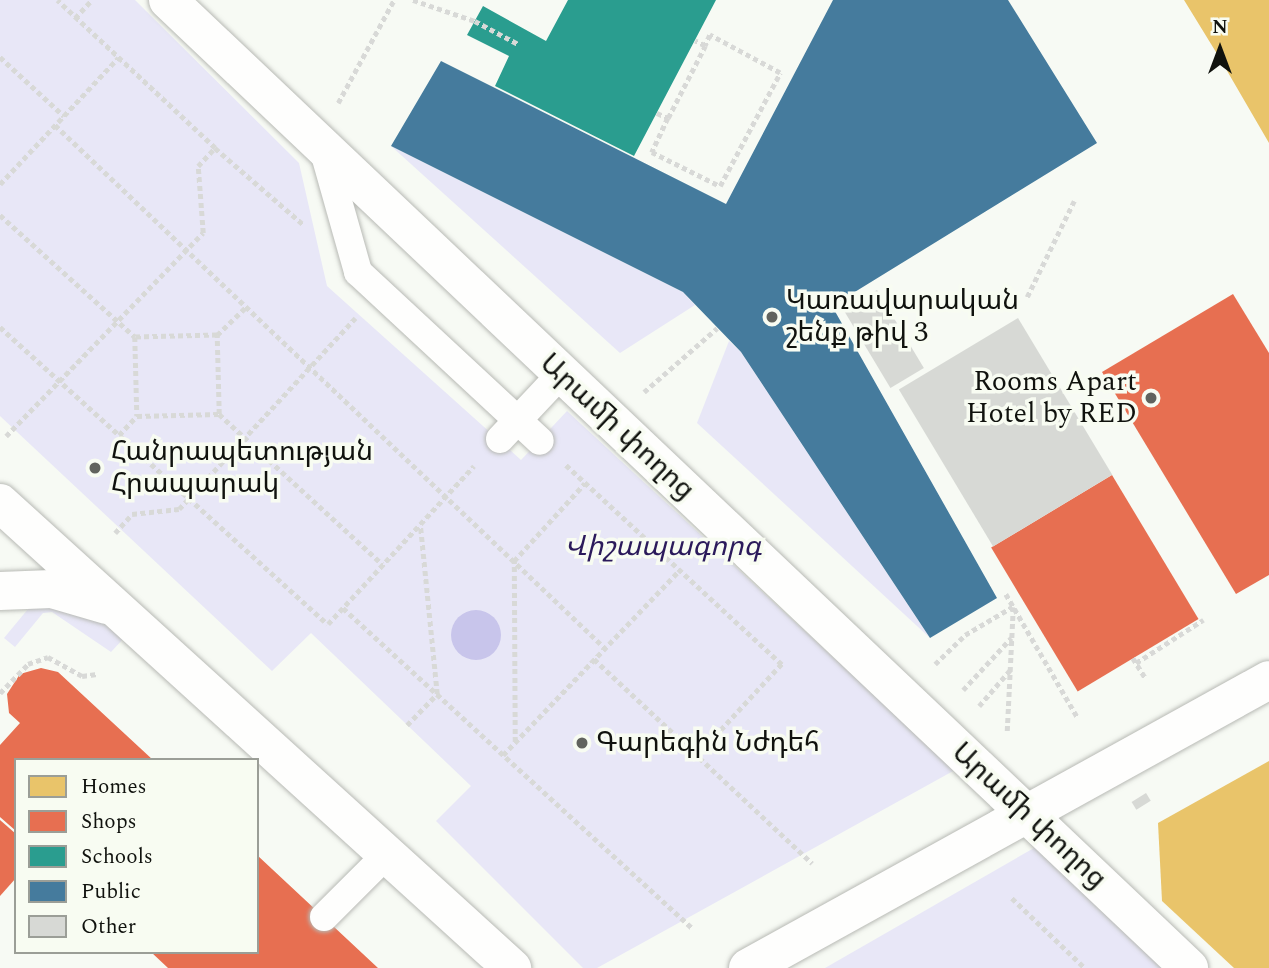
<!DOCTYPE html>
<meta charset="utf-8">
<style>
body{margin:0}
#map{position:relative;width:1269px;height:968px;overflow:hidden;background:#f7faf4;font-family:Spectral,"Noto Sans Armenian",serif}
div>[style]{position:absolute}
.green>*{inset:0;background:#e8e7f7}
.water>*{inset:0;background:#c8c5eb}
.round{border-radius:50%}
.homes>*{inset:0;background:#e9c46a}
.shops>*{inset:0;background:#e76f51;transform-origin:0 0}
.schools>*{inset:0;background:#2a9d8f}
.public>*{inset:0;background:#457b9d}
.building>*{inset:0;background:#d7d9d5;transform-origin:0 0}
.path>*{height:4.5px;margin-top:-2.25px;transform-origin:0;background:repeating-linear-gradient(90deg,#d8d9d7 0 5px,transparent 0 8.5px)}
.roads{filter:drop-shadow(0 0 2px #b8bab5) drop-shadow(0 0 2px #b8bab5)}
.service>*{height:28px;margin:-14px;padding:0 14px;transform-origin:14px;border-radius:14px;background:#fefefd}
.tertiary>*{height:38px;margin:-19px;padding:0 19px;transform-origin:19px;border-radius:19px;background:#fefefd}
.dots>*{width:19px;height:19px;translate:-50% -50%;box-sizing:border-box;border:4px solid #f8fcf2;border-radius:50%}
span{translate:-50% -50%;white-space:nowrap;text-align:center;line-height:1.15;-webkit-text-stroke:7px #f8fcf2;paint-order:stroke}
.poi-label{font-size:28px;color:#10120e}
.left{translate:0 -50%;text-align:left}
.right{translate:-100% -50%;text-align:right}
.street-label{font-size:28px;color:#10120e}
.park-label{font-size:28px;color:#2b1a5b;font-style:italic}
.legend{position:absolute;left:14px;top:758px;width:245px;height:196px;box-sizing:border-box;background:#f8fcf2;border:2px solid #9b9e97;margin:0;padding:9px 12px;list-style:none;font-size:21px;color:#10120e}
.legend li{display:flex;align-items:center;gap:14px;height:35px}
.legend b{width:35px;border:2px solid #9b9e97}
.north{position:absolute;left:1185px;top:14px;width:70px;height:70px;-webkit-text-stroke:5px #f8fcf2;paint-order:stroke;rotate:0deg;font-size:19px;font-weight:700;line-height:28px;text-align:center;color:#10120e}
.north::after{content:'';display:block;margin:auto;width:24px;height:32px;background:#10120e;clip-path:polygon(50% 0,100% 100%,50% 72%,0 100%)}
</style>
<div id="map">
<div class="green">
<i style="clip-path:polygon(0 0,135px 0,299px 163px,327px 286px,521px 460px,567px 411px,955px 770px,597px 968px,583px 968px,436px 821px,471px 786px,311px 633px,272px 671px,0 416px)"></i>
<i style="clip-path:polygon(391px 146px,683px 292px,695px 305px,620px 353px)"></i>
<i style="clip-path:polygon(729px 341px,741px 352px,930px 638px,697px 423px)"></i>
<i style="clip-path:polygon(73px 598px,124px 638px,111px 652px,52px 612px,43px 613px,15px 647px,4px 638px,33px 603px)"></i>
<i style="clip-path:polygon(1041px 844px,1172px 968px,825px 968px)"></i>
</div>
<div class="water">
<i class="round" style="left:451px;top:610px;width:50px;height:50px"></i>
</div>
<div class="homes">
<i style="clip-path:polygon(1184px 0,1269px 0,1269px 143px,1219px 57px)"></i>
<i style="clip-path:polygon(1269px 761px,1269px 968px,1234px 968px,1162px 901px,1158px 823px)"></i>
</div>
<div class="shops">
<i style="clip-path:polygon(1233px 294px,1269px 353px,1269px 575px,1236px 594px,1102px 372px)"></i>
<i style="left:1112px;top:475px;width:168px;height:141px;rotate:59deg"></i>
<i style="clip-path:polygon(41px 668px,58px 672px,153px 760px,16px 760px,16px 831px,0 817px,0 745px,20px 723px,9px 713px,7px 694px,20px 674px)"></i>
<i style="clip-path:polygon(0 820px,16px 834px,16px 878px,0 896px)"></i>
<i style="clip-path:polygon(257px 855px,378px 968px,168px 968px,151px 952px,257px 952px)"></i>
</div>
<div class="schools">
<i style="clip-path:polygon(568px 0,716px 0,634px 156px,495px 86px,509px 56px,467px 35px,483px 6px,546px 41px)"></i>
</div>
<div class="public">
<i style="clip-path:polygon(833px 0,1008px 0,1097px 143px,832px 306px,997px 598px,930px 638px,741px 352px,683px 292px,391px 146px,441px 61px,726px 204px)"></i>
</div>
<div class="building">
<i style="left:877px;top:290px;width:91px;height:39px;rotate:59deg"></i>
<i style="left:1018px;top:318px;width:183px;height:139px;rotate:59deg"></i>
<i style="left:1146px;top:793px;width:9px;height:17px;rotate:58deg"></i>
</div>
<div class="path">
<i style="left:413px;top:0;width:65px;rotate:18.7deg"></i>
<i style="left:475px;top:21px;width:49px;rotate:28.1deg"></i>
<i style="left:75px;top:18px;width:25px;rotate:-47deg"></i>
<i style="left:0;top:57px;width:87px;rotate:42.7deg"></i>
<i style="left:338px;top:103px;width:117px;rotate:-61.5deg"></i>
<i style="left:657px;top:113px;width:12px;rotate:24deg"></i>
<i style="left:668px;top:118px;width:38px;rotate:115deg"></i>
<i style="left:652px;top:152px;width:76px;rotate:26.6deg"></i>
<i style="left:720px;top:186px;width:128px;rotate:-62deg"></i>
<i style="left:780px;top:73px;width:80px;rotate:-151.5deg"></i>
<i style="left:710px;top:35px;width:12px;rotate:114deg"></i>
<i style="left:705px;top:46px;width:11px;rotate:-153deg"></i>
<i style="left:668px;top:118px;width:81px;rotate:-62.8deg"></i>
<i style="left:55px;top:125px;width:759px;rotate:43.56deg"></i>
<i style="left:215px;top:148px;width:118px;rotate:40.9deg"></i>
<i style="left:0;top:184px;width:173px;rotate:-46.9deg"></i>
<i style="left:0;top:215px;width:182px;rotate:42.1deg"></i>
<i style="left:1027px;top:297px;width:107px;rotate:-63.9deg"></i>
<i style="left:0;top:327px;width:442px;rotate:42.2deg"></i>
<i style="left:328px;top:624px;width:215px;rotate:-47.3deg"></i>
<i style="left:217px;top:335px;width:40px;rotate:-44deg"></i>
<i style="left:644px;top:392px;width:97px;rotate:-41.2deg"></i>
<i style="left:219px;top:414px;width:79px;rotate:-91.5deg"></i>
<i style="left:217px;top:335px;width:82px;rotate:178.6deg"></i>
<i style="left:135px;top:337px;width:79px;rotate:88.5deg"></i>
<i style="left:137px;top:416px;width:82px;rotate:-1.4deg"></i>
<i style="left:219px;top:414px;width:222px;rotate:42.6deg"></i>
<i style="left:119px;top:435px;width:26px;rotate:-47deg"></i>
<i style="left:6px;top:436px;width:283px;rotate:-45.9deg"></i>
<i style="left:203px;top:233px;width:67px;rotate:-94.3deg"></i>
<i style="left:198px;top:166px;width:25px;rotate:-47deg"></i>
<i style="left:215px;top:148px;width:216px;rotate:-136.9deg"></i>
<i style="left:566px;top:465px;width:294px;rotate:42.7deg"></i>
<i style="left:782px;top:664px;width:125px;rotate:132.7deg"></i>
<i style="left:115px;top:533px;width:25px;rotate:-48deg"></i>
<i style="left:132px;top:514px;width:47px;rotate:-6.1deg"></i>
<i style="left:179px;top:509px;width:260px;rotate:-47.3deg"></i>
<i style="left:1006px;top:594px;width:143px;rotate:59.9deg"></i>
<i style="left:343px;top:608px;width:475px;rotate:42.5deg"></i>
<i style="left:1133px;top:658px;width:25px;rotate:58deg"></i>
<i style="left:594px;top:659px;width:299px;rotate:43.1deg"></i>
<i style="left:1136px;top:663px;width:80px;rotate:-32.7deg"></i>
<i style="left:935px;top:664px;width:42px;rotate:-44deg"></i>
<i style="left:965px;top:635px;width:55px;rotate:-30.8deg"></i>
<i style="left:963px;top:690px;width:71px;rotate:-47.3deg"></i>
<i style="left:0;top:693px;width:40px;rotate:-46deg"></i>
<i style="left:28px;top:664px;width:21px;rotate:-19deg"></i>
<i style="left:48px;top:657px;width:39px;rotate:29deg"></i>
<i style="left:82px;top:676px;width:15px;rotate:-8deg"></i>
<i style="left:979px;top:706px;width:48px;rotate:-49.3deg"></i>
<i style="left:407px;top:725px;width:43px;rotate:-45.9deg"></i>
<i style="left:437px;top:694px;width:170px;rotate:-95.7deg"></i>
<i style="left:1007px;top:731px;width:124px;rotate:-87.2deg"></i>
<i style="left:515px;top:742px;width:181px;rotate:-90.3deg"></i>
<i style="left:514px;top:561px;width:105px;rotate:-47.7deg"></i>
<i style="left:503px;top:755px;width:256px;rotate:-46.3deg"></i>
<i style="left:1012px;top:898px;width:101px;rotate:43.8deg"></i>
</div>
<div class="roads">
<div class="service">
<i style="left:323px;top:148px;width:129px;rotate:74.2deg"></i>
<i style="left:358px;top:272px;width:248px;rotate:42.9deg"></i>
<i style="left:500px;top:439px;width:89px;rotate:-46.8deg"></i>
<i style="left:324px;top:917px;width:89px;rotate:-45deg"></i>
</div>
<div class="tertiary">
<i style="left:168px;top:0;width:1407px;rotate:43.47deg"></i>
<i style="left:0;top:503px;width:692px;rotate:42.25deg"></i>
<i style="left:0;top:591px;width:52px;rotate:-2.2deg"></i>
<i style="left:52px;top:589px;width:57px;rotate:16.2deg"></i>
<i style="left:748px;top:968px;width:595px;rotate:-28.93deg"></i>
</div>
</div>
<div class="dots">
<i style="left:772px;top:317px;background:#61635e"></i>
<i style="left:1151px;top:398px;background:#61635e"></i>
<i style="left:95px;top:468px;background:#61635e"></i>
<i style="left:582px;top:743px;background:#61635e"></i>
</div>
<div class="poi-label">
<span class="left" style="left:786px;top:317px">Կառավարական<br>շենք թիվ 3</span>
<span class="right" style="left:1137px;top:398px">Rooms Apart<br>Hotel by RED</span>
<span class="left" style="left:111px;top:468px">Հանրապետության<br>Հրապարակ</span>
<span class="left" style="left:596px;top:743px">Գարեգին Նժդեհ</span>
</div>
<div class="street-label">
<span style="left:617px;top:427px;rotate:43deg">Արամի փողոց</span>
<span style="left:1029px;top:816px;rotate:43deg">Արամի փողոց</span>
</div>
<div class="park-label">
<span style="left:663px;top:547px">Վիշապագորգ</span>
</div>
<ul class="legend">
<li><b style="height:19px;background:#e9c46a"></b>Homes</li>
<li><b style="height:19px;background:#e76f51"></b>Shops</li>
<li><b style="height:19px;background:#2a9d8f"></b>Schools</li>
<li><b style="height:19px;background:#457b9d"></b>Public</li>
<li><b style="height:19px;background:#d7d9d5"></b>Other</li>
</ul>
<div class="north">N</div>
</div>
